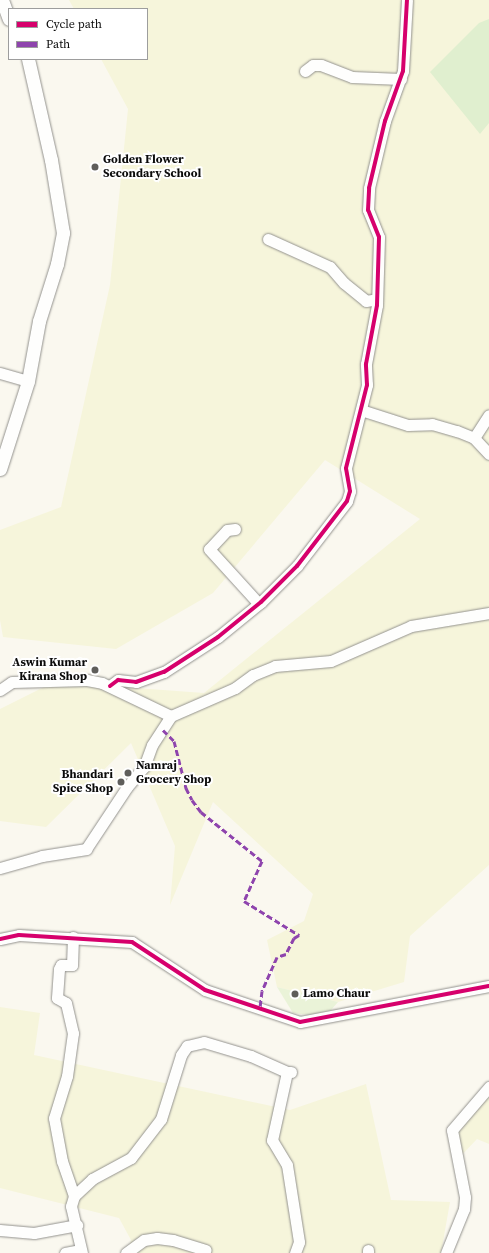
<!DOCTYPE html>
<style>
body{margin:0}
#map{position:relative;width:489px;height:1253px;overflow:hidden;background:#faf8ef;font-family:"Source Serif 4",serif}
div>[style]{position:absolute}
.farmland>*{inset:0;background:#f6f5db}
.green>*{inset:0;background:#e0efcf}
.pitch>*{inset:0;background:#eaf3d8}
.roads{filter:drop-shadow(0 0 1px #93928e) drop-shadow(0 0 1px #93928e)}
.minor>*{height:11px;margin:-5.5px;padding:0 5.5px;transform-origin:5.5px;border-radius:5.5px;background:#fefefd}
.tertiary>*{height:13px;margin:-6.5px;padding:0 6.5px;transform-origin:6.5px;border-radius:6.5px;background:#fefefd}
.quiet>*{height:3px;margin-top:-1.5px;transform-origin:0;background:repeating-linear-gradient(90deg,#8e44ad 0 6px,transparent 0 9px)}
.cycleway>*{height:4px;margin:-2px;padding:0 2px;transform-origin:2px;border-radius:2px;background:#d6006c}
.dots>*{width:11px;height:11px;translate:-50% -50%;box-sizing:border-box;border:2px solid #fff;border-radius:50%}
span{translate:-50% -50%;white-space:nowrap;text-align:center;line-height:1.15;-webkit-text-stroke:4px #fff;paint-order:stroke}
.poi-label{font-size:12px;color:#0b0b0b;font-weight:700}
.left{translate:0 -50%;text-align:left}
.right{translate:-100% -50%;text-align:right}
.legend{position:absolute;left:8px;top:8px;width:140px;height:52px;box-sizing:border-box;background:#fff;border:1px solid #9d9d9d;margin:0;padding:5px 7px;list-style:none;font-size:12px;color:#0b0b0b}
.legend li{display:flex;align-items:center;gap:8px;height:20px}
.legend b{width:20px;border:1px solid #9d9d9d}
</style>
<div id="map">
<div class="farmland">
<i style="clip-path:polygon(69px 0,489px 0,489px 865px,410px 936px,404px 982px,338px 1002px,277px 987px,267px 940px,304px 921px,313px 894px,213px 802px,170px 905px,175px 846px,131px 743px,46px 827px,0 821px,0 709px,54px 682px,204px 693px,420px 519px,325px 460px,213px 593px,116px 649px,3px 637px,0 620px,0 530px,61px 507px,110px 285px,128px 109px,101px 59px,147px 59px,147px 9px,74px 9px)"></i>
<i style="clip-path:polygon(0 1007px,40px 1013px,34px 1055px,290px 1110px,366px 1084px,391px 1200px,450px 1202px,441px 1253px,127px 1253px,131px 1240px,119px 1218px,0 1188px)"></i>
<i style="clip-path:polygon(489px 1095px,489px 1144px,477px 1139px,457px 1160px,452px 1130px)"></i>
</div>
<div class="green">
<i style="clip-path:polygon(489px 19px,489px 123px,480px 134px,430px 72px,479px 23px)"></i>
</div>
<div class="pitch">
<i style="clip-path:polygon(277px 987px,338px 1002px,325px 1017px,293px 1013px)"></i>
</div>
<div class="roads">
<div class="minor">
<i style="left:305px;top:71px;width:10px;rotate:-37deg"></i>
<i style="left:313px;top:65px;width:8px"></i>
<i style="left:321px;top:65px;width:33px;rotate:21deg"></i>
<i style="left:352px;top:77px;width:49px;rotate:2.3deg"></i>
<i style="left:268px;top:239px;width:68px;rotate:24.3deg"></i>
<i style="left:330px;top:267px;width:21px;rotate:49deg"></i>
<i style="left:344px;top:283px;width:28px;rotate:39deg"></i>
<i style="left:366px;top:301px;width:11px;rotate:-10deg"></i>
<i style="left:0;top:373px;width:29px;rotate:16deg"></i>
<i style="left:361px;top:410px;width:49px;rotate:17.7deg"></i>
<i style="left:408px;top:425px;width:24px;rotate:-2deg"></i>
<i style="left:432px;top:424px;width:26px;rotate:16deg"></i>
<i style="left:457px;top:431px;width:18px;rotate:22deg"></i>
<i style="left:474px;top:438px;width:22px;rotate:47deg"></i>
<i style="left:474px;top:438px;width:27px;rotate:-57deg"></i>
<i style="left:235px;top:529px;width:8px;rotate:173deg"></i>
<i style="left:227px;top:530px;width:26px;rotate:133deg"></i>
<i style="left:209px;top:549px;width:74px;rotate:47.7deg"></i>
<i style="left:110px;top:686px;width:10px;rotate:-37deg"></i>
<i style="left:118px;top:680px;width:18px;rotate:6deg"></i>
<i style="left:136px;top:682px;width:30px;rotate:-20deg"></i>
<i style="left:164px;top:672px;width:64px;rotate:-32.9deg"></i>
<i style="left:218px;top:637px;width:55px;rotate:-39.1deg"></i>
<i style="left:261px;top:602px;width:51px;rotate:-45deg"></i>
<i style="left:297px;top:566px;width:82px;rotate:-52.4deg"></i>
<i style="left:347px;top:501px;width:10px;rotate:-73deg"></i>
<i style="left:350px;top:491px;width:23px;rotate:-100deg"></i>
<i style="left:346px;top:468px;width:86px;rotate:-75.8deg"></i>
<i style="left:367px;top:385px;width:21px;rotate:-93deg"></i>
<i style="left:366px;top:364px;width:60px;rotate:-79.4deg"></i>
<i style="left:377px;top:305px;width:68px;rotate:-88.3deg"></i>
<i style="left:379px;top:237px;width:29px;rotate:-112deg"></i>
<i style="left:368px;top:210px;width:22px;rotate:-87deg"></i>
<i style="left:369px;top:188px;width:69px;rotate:-76.6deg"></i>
<i style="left:385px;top:121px;width:53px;rotate:-70.2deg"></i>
<i style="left:403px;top:71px;width:71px;rotate:-86.8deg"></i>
<i style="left:0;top:690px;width:14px;rotate:-34deg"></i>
<i style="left:12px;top:682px;width:75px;rotate:-1.5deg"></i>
<i style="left:87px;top:680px;width:15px;rotate:11deg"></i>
<i style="left:102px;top:683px;width:76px;rotate:25.6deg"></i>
<i style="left:171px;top:716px;width:70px;rotate:-23.6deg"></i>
<i style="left:235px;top:688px;width:22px;rotate:-36deg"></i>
<i style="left:253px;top:675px;width:24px;rotate:-22deg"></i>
<i style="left:275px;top:666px;width:56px;rotate:-5.1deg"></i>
<i style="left:331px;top:661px;width:87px;rotate:-23.6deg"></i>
<i style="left:411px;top:626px;width:79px;rotate:-9.5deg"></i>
<i style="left:0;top:868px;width:44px;rotate:-15.9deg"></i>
<i style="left:42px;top:856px;width:45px;rotate:-9deg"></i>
<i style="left:86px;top:849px;width:74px;rotate:-56.5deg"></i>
<i style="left:127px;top:787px;width:26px;rotate:-50deg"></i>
<i style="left:144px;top:767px;width:23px;rotate:-70deg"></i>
<i style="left:152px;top:745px;width:35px;rotate:-57deg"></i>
<i style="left:73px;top:937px;width:28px;rotate:92deg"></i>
<i style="left:72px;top:965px;width:11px;rotate:180deg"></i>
<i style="left:61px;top:965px;width:4px;rotate:117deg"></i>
<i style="left:59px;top:969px;width:29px;rotate:94deg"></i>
<i style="left:57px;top:998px;width:10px;rotate:29deg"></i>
<i style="left:66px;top:1003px;width:31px;rotate:77deg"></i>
<i style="left:73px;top:1033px;width:43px;rotate:97.9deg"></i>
<i style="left:67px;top:1076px;width:44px;rotate:107.2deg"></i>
<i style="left:54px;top:1118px;width:44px;rotate:79.5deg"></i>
<i style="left:62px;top:1161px;width:37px;rotate:71deg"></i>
<i style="left:0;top:939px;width:19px;rotate:-12deg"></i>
<i style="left:19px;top:935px;width:113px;rotate:3.5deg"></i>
<i style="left:132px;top:942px;width:87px;rotate:33.3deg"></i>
<i style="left:205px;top:990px;width:100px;rotate:18.6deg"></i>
<i style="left:300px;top:1022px;width:192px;rotate:-10.8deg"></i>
<i style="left:287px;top:1072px;width:70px;rotate:102.4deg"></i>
<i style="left:272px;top:1140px;width:29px;rotate:59deg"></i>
<i style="left:287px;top:1165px;width:78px;rotate:81.1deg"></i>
<i style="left:299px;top:1242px;width:12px;rotate:110deg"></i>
<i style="left:0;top:1230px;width:34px;rotate:5deg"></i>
<i style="left:34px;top:1233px;width:44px;rotate:-10.5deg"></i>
<i style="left:368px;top:1250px;width:3px;rotate:90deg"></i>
<i style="left:65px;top:1253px;width:16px;rotate:-11deg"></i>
<i style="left:82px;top:1253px;width:48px;rotate:-103.2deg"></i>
<i style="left:71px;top:1206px;width:10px;rotate:-73deg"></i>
<i style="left:74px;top:1196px;width:25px;rotate:-43deg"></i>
<i style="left:92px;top:1179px;width:44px;rotate:-28.3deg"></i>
<i style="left:131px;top:1158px;width:49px;rotate:-52.4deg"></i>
<i style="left:161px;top:1119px;width:67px;rotate:-72.6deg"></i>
<i style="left:181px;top:1055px;width:11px;rotate:-56deg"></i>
<i style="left:187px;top:1046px;width:17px;rotate:-13deg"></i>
<i style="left:204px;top:1042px;width:49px;rotate:16.6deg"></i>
<i style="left:251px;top:1056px;width:39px;rotate:24deg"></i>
<i style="left:287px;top:1072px;width:4px"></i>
<i style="left:126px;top:1253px;width:22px;rotate:-36deg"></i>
<i style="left:144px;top:1240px;width:13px;rotate:-9deg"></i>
<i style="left:157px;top:1238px;width:16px;rotate:7deg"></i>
<i style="left:173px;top:1240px;width:34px;rotate:17deg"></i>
<i style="left:446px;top:1253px;width:48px;rotate:-67.8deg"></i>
<i style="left:464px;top:1209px;width:12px;rotate:-85deg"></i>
<i style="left:465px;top:1197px;width:68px;rotate:-101deg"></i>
<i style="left:452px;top:1130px;width:57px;rotate:-49.3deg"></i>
</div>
<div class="tertiary">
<i style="left:2px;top:0;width:20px;rotate:70deg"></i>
<i style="left:0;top:469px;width:92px;rotate:-72.3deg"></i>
<i style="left:28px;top:381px;width:61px;rotate:-79.6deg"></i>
<i style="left:39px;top:321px;width:60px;rotate:-72.5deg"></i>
<i style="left:57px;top:264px;width:32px;rotate:-79deg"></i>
<i style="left:63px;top:233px;width:74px;rotate:-99.3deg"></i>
<i style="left:51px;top:160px;width:104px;rotate:-102.8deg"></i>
</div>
</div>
<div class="quiet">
<i style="left:163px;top:730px;width:16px;rotate:45deg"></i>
<i style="left:174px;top:741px;width:49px;rotate:75.7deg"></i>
<i style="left:186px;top:788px;width:13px;rotate:63deg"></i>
<i style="left:192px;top:800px;width:15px;rotate:53deg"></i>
<i style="left:201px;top:812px;width:78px;rotate:38.8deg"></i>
<i style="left:262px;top:861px;width:44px;rotate:114.2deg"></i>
<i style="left:244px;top:901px;width:65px;rotate:31.7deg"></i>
<i style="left:299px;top:935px;width:6px;rotate:149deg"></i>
<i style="left:294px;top:938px;width:18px;rotate:117deg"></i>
<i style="left:286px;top:954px;width:9px;rotate:162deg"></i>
<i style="left:277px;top:957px;width:37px;rotate:114deg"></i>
<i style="left:262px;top:991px;width:16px;rotate:97deg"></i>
</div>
<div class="cycleway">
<i style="left:110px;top:686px;width:10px;rotate:-37deg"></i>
<i style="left:118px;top:680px;width:18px;rotate:6deg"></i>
<i style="left:136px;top:682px;width:30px;rotate:-20deg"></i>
<i style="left:164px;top:672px;width:64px;rotate:-32.9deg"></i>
<i style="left:218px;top:637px;width:55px;rotate:-39.1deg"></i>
<i style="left:261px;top:602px;width:51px;rotate:-45deg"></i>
<i style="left:297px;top:566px;width:82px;rotate:-52.4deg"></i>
<i style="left:347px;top:501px;width:10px;rotate:-73deg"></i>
<i style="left:350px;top:491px;width:23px;rotate:-100deg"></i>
<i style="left:346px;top:468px;width:86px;rotate:-75.8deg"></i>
<i style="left:367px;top:385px;width:21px;rotate:-93deg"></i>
<i style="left:366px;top:364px;width:60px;rotate:-79.4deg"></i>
<i style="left:377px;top:305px;width:68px;rotate:-88.3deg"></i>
<i style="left:379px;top:237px;width:29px;rotate:-112deg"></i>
<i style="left:368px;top:210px;width:22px;rotate:-87deg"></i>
<i style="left:369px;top:188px;width:69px;rotate:-76.6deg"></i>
<i style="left:385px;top:121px;width:53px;rotate:-70.2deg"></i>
<i style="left:403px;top:71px;width:71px;rotate:-86.8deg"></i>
<i style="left:0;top:939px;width:19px;rotate:-12deg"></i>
<i style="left:19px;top:935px;width:113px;rotate:3.5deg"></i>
<i style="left:132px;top:942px;width:87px;rotate:33.3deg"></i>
<i style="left:205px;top:990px;width:100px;rotate:18.6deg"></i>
<i style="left:300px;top:1022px;width:192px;rotate:-10.8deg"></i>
</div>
<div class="dots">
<i style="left:95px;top:167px;background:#5f5e5b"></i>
<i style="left:95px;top:670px;background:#5f5e5b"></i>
<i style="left:128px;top:773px;background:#5f5e5b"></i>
<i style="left:121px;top:782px;background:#5f5e5b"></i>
<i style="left:295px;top:994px;background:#5f5e5b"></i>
</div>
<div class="poi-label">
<span class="left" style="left:103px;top:167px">Golden Flower<br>Secondary School</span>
<span class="right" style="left:87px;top:670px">Aswin Kumar<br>Kirana Shop</span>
<span class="left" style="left:136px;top:773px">Namraj<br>Grocery Shop</span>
<span class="right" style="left:113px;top:782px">Bhandari<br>Spice Shop</span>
<span class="left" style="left:303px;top:994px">Lamo Chaur</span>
</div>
<ul class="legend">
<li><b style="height:5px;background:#d6006c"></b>Cycle path</li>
<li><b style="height:5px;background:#8e44ad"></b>Path</li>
</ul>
</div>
